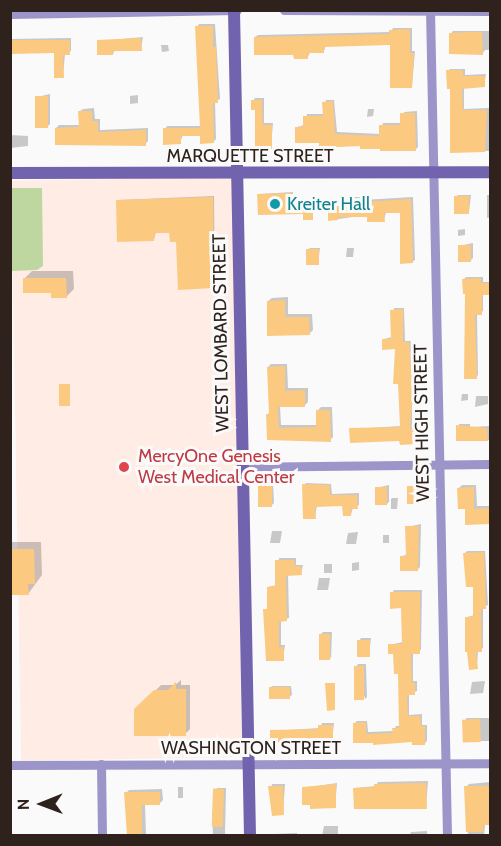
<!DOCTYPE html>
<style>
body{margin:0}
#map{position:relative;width:501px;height:846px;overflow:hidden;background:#fafafa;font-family:Cabin,sans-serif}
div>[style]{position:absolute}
.built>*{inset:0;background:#ffece4;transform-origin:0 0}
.green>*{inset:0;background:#bed6a0}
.shadow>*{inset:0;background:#0003;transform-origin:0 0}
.building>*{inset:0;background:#fbca80;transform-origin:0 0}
.street>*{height:9px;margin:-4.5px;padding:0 4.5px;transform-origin:4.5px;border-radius:4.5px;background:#9c95c9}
.secondary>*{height:12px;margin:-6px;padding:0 6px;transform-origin:6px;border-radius:6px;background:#7163ae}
.dots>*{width:16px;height:16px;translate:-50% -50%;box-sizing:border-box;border:3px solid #fafafa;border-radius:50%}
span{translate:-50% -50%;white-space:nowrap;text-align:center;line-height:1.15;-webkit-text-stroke:6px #fafafa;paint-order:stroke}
.street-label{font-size:18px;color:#2f221c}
.culture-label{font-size:18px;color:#0d838f}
.left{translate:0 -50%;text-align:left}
.health-label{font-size:18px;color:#be3a42}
.frame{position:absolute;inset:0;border:12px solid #2f221c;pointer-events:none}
.north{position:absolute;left:12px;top:774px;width:60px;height:60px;-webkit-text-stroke:4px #fafafa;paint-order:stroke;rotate:269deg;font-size:16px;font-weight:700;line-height:24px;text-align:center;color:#2f221c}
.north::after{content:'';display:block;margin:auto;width:21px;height:27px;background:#2f221c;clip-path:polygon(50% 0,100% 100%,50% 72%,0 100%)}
</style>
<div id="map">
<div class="built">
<i style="left:232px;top:177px;width:580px;height:221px;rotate:89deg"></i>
</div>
<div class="green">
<i style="clip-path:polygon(11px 188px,42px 188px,43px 266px,37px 270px,11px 271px)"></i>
</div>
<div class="shadow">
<i style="clip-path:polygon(199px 24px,215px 24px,220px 99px,215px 101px,216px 139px,213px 142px,202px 134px,183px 134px,180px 143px,165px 129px,167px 126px,201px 126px,197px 27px)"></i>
<i style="clip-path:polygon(393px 28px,412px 28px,412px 51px,415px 51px,412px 86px,391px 44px,326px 45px,324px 51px,310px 52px,308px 57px,255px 37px,258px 35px,391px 32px)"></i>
<i style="clip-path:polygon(453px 31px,490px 31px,490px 50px,485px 50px,482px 54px,451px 34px)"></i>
<i style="clip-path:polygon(143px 37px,141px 49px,115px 50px,113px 54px,99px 41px)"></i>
<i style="clip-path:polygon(71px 38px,71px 51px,65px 54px,63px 76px,55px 52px,10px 52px,10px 39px)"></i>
<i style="clip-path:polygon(161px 45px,168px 45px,169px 51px,162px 52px)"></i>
<i style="clip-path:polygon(450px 69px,465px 69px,465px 75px,486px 74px,484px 86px,464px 87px,464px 109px,489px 108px,490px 151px,452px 151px,452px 87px,448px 71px)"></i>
<i style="clip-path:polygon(50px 94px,50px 124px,48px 126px,37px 97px)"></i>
<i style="clip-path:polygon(138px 95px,138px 103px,130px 104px,130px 96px)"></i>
<i style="clip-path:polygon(255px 98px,264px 98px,264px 123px,273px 123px,271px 147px,253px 101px)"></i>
<i style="clip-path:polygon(326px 100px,334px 100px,337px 132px,381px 134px,383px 123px,401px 123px,404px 112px,417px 111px,418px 147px,415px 150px,320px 141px,297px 127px,305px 125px,307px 114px,324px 114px)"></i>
<i style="clip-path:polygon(94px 108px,95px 119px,100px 119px,100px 130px,148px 128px,148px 141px,145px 144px,56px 128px,59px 125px,80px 125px,80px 111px,83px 109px)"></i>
<i style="clip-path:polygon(368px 109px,374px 109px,373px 116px,367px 117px)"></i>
<i style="clip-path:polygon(10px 135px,28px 136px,28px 146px,10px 148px)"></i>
<i style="clip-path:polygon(293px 192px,293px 202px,313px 201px,313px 218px,305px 212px,259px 194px)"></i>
<i style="clip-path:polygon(458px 195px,471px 195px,469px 212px,456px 197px)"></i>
<i style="left:490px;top:195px;width:23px;height:3px;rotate:90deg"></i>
<i style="clip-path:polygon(214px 196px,215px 284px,213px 286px,171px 231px,156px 232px,154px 239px,118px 200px)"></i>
<i style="clip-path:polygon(348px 197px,362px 197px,362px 200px,413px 197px,415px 260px,412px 262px,402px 212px,386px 212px,384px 220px,368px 215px,338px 219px,330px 207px,346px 205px)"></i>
<i style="clip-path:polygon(465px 229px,465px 235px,458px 236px,458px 230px)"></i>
<i style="clip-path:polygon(490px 241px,490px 253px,489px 253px,489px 243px)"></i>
<i style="clip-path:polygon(473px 243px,473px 258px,471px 260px,459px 246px)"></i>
<i style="clip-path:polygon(310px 248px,320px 248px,318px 264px,307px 250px)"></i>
<i style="clip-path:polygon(347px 248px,354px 248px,353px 257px,346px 257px)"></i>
<i style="clip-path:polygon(32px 271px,73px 271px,74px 289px,66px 297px,24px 279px)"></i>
<i style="clip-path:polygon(466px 277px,483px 277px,483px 282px,490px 282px,490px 293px,483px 293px,483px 311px,477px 314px,478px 375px,476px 377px,464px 279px)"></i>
<i style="clip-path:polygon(288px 297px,288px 314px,312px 314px,313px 330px,309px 334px,269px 335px,268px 301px,272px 298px)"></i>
<i style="clip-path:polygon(394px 308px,404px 308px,405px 341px,411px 341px,414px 403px,412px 405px,412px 428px,414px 428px,415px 443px,351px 429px,401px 426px,397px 348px,384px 339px,392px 337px)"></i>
<i style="clip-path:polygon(271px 364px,287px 364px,288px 388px,308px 388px,308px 402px,305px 405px,280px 406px,281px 425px,318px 425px,318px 410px,321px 407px,332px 407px,333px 437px,330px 440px,268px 438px,267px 415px,270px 412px,268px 367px)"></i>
<i style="clip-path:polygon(462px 394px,468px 394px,468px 400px,461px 401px)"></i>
<i style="clip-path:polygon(476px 396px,488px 396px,488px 404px,475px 407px)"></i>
<i style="clip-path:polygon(459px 424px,470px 424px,470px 427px,490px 426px,490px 440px,457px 439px)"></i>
<i style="clip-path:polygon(273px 483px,274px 503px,272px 505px,259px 486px)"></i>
<i style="clip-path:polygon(306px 483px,331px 484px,332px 494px,359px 493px,359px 505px,353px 507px,351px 515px,344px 504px,317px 505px,315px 517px,304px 485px)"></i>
<i style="clip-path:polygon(422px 484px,422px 500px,420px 502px,409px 487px)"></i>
<i style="clip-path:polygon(389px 485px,389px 501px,392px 498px,398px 498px,397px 509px,391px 509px,391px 499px,387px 504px,376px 488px)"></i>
<i style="clip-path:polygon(462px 485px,476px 485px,477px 506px,490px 506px,490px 523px,467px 523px,467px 507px,459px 488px)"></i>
<i style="clip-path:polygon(421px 524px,420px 567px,418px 569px,401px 557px,407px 554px,407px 527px)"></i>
<i style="clip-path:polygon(272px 531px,282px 531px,280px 543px,270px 543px)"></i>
<i style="clip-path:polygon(358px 532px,356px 544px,346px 544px,348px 533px)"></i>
<i style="left:383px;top:535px;width:6px;height:8px"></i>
<i style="clip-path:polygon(10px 542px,41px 542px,42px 575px,28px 594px,10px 593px)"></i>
<i style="clip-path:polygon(467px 551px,485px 551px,488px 605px,483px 607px,483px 648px,478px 650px,477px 667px,467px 617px,475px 615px,474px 585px,465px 553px)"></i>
<i style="clip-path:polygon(279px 558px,296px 558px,296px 565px,303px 565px,301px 574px,288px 574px,289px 618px,281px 620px,281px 645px,285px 645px,283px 659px,265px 610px,269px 608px,268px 587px,277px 585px)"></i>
<i style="clip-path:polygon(359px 562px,359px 570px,352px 571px,352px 563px)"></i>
<i style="left:324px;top:564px;width:8px;height:9px"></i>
<i style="clip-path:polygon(319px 578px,330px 578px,328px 590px,317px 590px)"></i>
<i style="clip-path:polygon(394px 590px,422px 590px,421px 650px,413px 652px,413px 681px,417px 681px,417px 691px,409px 694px,409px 715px,422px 714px,422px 725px,427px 725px,427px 741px,424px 744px,414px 741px,355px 741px,355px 723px,357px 721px,367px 721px,368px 732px,394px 731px,396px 726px,400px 726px,399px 672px,395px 653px,389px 645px,403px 642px,403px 607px,392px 593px)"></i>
<i style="clip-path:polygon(323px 632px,332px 632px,331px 659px,321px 634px)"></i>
<i style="clip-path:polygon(361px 638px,371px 638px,369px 655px,359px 641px)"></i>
<i style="clip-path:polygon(358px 664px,366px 664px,367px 697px,365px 699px,356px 667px)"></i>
<i style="clip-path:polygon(181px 680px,181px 685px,190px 685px,190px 729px,185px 734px,136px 710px,161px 685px,175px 685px)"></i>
<i style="clip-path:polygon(485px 681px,483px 693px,470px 694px,472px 682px)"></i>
<i style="clip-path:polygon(272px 686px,291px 686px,292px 695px,289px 697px,270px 688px)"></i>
<i style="left:466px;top:718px;width:24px;height:23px"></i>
<i style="clip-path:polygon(322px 723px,334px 723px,332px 742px,293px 741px,271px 731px,320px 728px)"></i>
<i style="clip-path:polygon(428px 781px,426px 807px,355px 788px,376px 786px,378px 782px)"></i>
<i style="clip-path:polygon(490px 782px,490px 823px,485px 824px,484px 836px,468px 836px,466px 787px,469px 784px)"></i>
<i style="clip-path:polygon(337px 783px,335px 807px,311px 803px,303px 788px)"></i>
<i style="clip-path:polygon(272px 784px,285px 784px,283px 814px,274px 800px,270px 800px)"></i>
<i style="left:178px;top:787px;width:5px;height:11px"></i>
<i style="clip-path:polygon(217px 788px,226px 788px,225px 835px,228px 836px,213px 836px,212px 812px,215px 809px)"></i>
<i style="clip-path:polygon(162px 789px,163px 800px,160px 803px,145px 804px,146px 836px,128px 836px,126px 793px,129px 790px)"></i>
<i style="clip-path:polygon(324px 826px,338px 826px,338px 835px,322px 836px)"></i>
<i style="clip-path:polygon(427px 831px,427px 836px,409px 836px,411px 832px)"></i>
<i style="clip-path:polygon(297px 833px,297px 836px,274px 836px,275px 834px)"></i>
</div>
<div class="building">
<i style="clip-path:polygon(195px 26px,213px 26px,213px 47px,216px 47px,218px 103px,213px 103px,214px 143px,200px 144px,200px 136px,181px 136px,181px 144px,163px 145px,163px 128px,200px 128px)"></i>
<i style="clip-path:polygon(410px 29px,410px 53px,414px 53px,412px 88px,390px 88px,390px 45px,324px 47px,324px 53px,308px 53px,308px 59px,294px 59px,293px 55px,254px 55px,254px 37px,389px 34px,389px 30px)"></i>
<i style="clip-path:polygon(469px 32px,482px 32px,483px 55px,449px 54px,449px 33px)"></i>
<i style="clip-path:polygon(141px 38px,142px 51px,113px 51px,113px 55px,97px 55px,97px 40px)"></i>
<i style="clip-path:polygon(11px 40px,70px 40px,70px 55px,63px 55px,64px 78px,54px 78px,54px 53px,11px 54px)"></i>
<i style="clip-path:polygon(446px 70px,463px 70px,463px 76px,485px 76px,485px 87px,462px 89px,463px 110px,487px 110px,485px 152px,450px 153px,450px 89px,447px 89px)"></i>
<i style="left:35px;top:96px;width:13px;height:32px"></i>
<i style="clip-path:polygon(251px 100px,262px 100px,263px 125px,272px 125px,272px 149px,255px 149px,255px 110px,251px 110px)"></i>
<i style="clip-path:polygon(333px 101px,335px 134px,379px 136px,379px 125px,400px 125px,400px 113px,415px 113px,416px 151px,380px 151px,380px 149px,360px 149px,360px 146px,319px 148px,319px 143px,295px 143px,295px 127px,303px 127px,303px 116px,323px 116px,322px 102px)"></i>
<i style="clip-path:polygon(78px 111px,92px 111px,92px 121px,98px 121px,98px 132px,146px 130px,146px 146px,55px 145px,55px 128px,79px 127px)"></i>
<i style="clip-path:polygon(293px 193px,293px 202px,313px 202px,313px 220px,303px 220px,303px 214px,258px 215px,257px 194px)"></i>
<i style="left:454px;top:196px;width:15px;height:18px"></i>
<i style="clip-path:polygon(213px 197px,214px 288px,178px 290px,176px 242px,170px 242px,169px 233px,155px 233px,154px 241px,117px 242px,116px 200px)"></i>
<i style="clip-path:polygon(361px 198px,361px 202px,411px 199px,413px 263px,400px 264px,400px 213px,384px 213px,385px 222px,367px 222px,367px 217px,338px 217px,338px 220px,328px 221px,328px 207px,345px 207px,345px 199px)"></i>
<i style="left:458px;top:245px;width:13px;height:17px"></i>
<i style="left:306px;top:249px;width:13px;height:16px"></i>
<i style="clip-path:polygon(23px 278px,66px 278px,67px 298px,51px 298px,51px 293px,23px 293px)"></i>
<i style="clip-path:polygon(481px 278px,481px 283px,490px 283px,490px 295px,482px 295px,482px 315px,475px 315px,477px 379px,464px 379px,465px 294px,463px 294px,462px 279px)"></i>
<i style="clip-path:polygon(285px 300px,285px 317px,309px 317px,310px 335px,267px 336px,267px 301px)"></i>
<i style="clip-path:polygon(403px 309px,403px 342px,409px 342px,413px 389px,410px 429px,416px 429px,416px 444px,400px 445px,399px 441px,350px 443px,349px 428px,400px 427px,398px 384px,393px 384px,395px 349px,382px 350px,382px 339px,391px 339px,390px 310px)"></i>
<i style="clip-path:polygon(285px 366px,285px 391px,305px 390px,305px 407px,278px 407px,279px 428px,316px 427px,316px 410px,330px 410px,331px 442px,267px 440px,266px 414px,269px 414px,267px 367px)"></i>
<i style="left:59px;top:384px;width:11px;height:22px"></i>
<i style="clip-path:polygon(456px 425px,487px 428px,488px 441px,456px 441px)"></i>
<i style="clip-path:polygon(302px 484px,330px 485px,330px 495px,357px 495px,358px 509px,351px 509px,351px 516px,343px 516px,342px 506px,315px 507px,316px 519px,303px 519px)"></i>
<i style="left:258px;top:485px;width:14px;height:22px"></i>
<i style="left:407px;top:486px;width:13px;height:18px"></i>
<i style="left:375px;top:487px;width:12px;height:18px"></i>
<i style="clip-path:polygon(474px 487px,474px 509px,490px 508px,490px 524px,465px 525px,465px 509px,458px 509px,457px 488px)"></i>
<i style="clip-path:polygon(405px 526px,419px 526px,418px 571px,400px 571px,400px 556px,406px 556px)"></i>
<i style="clip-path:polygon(10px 549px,34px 549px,35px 584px,28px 584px,29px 595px,10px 595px)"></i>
<i style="clip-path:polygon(484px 552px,486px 609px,481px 609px,482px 652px,476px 652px,478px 669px,469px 670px,467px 652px,465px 652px,465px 617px,473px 617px,473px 587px,466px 587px,463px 553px)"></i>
<i style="clip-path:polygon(275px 560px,294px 560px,295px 566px,301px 566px,302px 575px,286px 576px,287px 621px,279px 622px,279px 647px,284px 647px,284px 661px,266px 661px,263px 609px,267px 609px,267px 587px,275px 586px)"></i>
<i style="clip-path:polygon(390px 592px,420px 592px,420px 654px,411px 654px,412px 683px,415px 683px,415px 695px,407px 695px,408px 716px,420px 716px,421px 726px,425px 726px,425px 745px,412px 745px,412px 742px,373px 745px,373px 743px,353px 743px,353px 723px,366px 722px,366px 734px,393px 733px,392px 728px,399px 728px,398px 674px,394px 674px,393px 654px,388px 654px,388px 644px,402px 644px,401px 608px,390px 609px)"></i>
<i style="left:319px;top:634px;width:11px;height:26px"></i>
<i style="left:357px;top:640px;width:13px;height:17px"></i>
<i style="left:354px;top:666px;width:10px;height:34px"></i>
<i style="clip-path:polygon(176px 682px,176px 689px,186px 689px,186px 736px,134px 736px,134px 709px,154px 690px,168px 690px)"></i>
<i style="clip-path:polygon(325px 683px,335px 683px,335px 710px,327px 711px)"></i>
<i style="left:269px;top:687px;width:21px;height:12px"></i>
<i style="left:480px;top:719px;width:23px;height:18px;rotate:88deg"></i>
<i style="clip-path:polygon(318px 725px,333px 725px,333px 743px,292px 746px,292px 742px,270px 743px,270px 730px,318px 729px)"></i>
<i style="clip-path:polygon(426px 783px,427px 809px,354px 809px,353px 788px,374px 787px,374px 784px)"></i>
<i style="clip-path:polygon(336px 784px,336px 808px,310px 809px,310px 805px,302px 805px,302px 787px)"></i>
<i style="clip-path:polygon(268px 786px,283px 786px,284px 815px,272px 816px)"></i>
<i style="clip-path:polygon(464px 786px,490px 786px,490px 825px,483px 825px,483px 832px,466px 832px)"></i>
<i style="left:224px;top:789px;width:38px;height:11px;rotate:92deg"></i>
<i style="clip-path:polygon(124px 792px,160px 792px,160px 805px,142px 805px,142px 836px,127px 836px)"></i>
</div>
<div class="street">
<i style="left:284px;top:10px;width:206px;rotate:0.3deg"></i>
<i style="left:430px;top:10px;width:826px;rotate:88.82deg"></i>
<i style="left:10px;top:14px;width:227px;rotate:-1deg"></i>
<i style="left:242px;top:467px;width:248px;rotate:-0.7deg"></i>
<i style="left:101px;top:764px;width:72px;rotate:89.2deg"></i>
<i style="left:10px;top:765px;width:480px;rotate:-0.2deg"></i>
</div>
<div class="secondary">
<i style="left:234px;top:10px;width:826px;rotate:88.89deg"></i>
<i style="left:10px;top:173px;width:480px;rotate:-0.1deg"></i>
</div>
<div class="dots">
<i style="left:275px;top:204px;background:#0f9aa8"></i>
<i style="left:124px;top:467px;background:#e0444e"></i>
</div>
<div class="street-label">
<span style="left:250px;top:156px">MARQUETTE STREET</span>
<span style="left:221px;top:333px;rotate:-91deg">WEST LOMBARD STREET</span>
<span style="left:422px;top:423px;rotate:-91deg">WEST HIGH STREET</span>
<span style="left:251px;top:748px">WASHINGTON STREET</span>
</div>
<div class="culture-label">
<span class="left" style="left:287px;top:204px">Kreiter Hall</span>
</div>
<div class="health-label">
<span class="left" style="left:138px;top:467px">MercyOne Genesis<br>West Medical Center</span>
</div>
<div class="frame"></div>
<div class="north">N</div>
</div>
